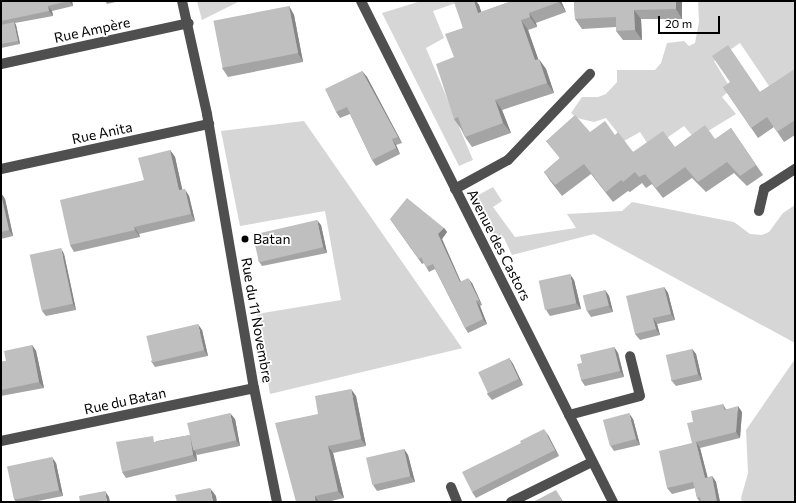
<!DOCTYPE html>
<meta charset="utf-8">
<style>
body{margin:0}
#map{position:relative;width:796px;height:503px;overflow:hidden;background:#fff;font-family:Commissioner,sans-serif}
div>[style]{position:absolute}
.green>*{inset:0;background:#d6d6d6}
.minor>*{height:10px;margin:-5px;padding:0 5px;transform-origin:5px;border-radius:5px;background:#4f4f4f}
.wall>*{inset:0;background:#a4a4a4}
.shaded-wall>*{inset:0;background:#868686}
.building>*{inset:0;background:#bfbfbf;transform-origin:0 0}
.dots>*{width:11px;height:11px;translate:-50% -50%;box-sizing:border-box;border:2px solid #fff;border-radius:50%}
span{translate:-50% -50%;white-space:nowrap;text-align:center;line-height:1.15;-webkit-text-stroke:3.5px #fff;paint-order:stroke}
.street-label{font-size:14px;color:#000}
.poi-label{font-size:14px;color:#000}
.left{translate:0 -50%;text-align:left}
.frame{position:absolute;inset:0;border:2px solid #000;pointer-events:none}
.scale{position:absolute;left:658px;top:16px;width:62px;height:18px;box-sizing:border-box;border:2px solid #000;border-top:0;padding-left:5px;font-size:12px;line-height:14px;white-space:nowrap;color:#000;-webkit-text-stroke:3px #fff;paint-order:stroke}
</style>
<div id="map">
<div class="green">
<i style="clip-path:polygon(197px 1px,240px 1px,202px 20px)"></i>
<i style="clip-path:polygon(421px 1px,462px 1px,433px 11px,444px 38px,426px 48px,473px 160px,459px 166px,382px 13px)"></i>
<i style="clip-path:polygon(698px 1px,795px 1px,795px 69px,769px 86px,740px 43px,714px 61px,731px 89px,722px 97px,736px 114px,695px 139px,684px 126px,651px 149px,640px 132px,624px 141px,606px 118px,594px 122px,577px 118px,571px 113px,582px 97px,598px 97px,606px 94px,617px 82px,617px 70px,655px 70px,661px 63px,667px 43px,684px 41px,689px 46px,695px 43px,699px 22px)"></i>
<i style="clip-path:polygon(304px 121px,462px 348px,463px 348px,270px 394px,257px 314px,341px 300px,325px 211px,240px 226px,221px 131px)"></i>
<i style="clip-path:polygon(493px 187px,502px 201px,493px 207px,515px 237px,576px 228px,567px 214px,622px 211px,632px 202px,734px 222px,750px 234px,762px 235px,769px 232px,783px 213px,795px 205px,795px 343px,594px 234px,512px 255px,504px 238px,497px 240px,473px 198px)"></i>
<i style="clip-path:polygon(795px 359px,795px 502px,742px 502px,741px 498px,748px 473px,746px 430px)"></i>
</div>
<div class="minor">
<i style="left:182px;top:1px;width:116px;rotate:77.5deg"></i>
<i style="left:207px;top:114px;width:278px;rotate:80.3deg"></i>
<i style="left:254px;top:388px;width:116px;rotate:78.6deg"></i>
<i style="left:361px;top:1px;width:561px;rotate:63.3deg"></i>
<i style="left:1px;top:64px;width:192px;rotate:-12.3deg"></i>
<i style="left:1px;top:169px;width:213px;rotate:-12.2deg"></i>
<i style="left:455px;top:189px;width:60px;rotate:-28.7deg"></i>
<i style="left:508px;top:160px;width:119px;rotate:-46.4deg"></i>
<i style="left:759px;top:211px;width:23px;rotate:-77deg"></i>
<i style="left:764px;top:189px;width:37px;rotate:-33deg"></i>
<i style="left:569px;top:415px;width:73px;rotate:-15deg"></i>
<i style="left:640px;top:396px;width:41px;rotate:-104deg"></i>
<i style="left:1px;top:441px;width:258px;rotate:-11.8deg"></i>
<i style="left:451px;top:487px;width:16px;rotate:68deg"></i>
<i style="left:511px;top:502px;width:90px;rotate:-26.3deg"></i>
</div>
<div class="wall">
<i style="clip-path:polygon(1px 1px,72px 1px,73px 6px,52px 11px,53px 16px,15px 23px,16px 25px,20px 44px,1px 48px,1px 25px,2px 24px,1px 22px)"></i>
<i style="clip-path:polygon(105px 1px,120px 1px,107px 4px)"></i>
<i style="clip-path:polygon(455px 1px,476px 1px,479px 5px,481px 12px,512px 1px,561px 1px,566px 12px,536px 23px,537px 27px,528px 30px,538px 59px,546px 69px,554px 93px,502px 110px,511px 133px,472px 147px,465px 137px,461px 129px,454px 119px,454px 57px,463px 28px)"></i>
<i style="clip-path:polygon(574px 1px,682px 1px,682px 19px,641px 19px,642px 40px,623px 40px,616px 31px,616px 27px,582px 29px,575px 19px)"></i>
<i style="clip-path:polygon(289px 6px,294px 15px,303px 62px,228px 77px,222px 68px)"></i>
<i style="clip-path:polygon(795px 69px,795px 135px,784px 142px,774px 127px,758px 138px,723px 87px,760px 92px)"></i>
<i style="clip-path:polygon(362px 71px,367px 77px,402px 143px,396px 145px,400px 154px,376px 166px,372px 160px,350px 114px,340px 118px,336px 112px)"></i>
<i style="clip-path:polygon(731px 128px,763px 175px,747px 186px,734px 173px,706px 192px,692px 178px,663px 198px,652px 184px,646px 188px,642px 183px,630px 192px,628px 191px,613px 202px,591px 174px,562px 196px,551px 182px,544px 172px,560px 158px,546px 141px,590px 132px,615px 135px,633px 152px,675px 147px,716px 139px)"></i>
<i style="clip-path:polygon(170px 150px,175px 157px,182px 190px,189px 196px,195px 221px,139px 234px,140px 237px,74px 252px,70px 245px,144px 180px)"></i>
<i style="clip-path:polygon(1px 193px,5px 199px,13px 236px,1px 239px)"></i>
<i style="clip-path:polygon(390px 219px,444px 228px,447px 232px,442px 239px,461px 282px,472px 283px,482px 305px,480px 306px,487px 324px,468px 333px,465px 328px,435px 269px,429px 272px,424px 263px,422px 264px)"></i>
<i style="clip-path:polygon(321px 225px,327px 253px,262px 266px,258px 260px)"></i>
<i style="clip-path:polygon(64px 254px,76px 310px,46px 316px,42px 311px)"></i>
<i style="clip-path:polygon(574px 280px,581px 309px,550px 316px,546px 310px)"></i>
<i style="clip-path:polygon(664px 287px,668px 293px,675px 320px,657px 324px,660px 335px,640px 340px,635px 334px)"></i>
<i style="clip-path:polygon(605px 290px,609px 296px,613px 312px,591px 317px,587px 311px)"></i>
<i style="clip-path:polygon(202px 330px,208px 356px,155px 367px,151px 361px)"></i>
<i style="clip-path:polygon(32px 345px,36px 351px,44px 388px,1px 396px,1px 362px,6px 361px)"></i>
<i style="clip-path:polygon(614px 347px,618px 353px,624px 377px,585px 386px,581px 380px,582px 363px)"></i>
<i style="clip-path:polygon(692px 349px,696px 354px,702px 380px,676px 386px,671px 380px)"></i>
<i style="clip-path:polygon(509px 358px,513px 364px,523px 385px,492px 400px,487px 394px)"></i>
<i style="clip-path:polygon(356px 396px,366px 446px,333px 453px,344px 498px,327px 502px,296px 502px,318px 414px)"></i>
<i style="clip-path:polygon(723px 404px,726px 409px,742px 412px,740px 438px,700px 448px,708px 478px,712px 476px,716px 482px,720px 502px,700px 502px,697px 498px,695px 488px,672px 494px,667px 488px,692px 443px,693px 422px)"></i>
<i style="clip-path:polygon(235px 419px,240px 446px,197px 455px,196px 453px,197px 461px,126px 478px,122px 472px,157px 441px,190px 435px)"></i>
<i style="clip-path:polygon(633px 419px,640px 445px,614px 451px,610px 445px)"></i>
<i style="clip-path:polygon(548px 435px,559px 456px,476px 498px,472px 492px)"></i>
<i style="clip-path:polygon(404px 449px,408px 455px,415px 482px,377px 491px,373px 485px)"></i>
<i style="clip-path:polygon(56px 463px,63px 496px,33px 502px,16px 502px,14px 499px)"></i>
</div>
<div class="shaded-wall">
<i style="clip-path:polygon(69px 1px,72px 1px,73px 6px)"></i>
<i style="clip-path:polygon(474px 1px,476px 1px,479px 5px,485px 23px,478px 13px)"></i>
<i style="clip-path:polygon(558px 1px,561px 1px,566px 12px,559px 2px)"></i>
<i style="clip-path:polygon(676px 1px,682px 1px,682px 19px,676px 9px)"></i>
<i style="clip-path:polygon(48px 6px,52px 11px,53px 16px,49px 11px)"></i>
<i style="clip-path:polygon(289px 6px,294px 15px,303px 62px,298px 53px)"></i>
<i style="clip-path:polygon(634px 10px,641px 19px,642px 40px,635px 30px)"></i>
<i style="clip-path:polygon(529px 13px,536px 23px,537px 27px,530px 17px)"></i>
<i style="clip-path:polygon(521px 20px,528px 30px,542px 70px,535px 60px)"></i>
<i style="clip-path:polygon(14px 22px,16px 25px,20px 44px,18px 41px)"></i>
<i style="clip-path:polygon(539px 59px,546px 69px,554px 93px,547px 83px)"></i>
<i style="clip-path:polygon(362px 71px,367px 77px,402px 143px,398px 137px)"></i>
<i style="clip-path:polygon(495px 100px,502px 110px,511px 133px,503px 123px)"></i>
<i style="clip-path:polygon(392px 139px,396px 145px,400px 154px,396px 148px)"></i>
<i style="clip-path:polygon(170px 150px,175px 157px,184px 197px,179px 190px)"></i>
<i style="clip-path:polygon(185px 189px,189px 196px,195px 221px,191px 214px)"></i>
<i style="clip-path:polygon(1px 193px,5px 199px,13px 236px,9px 230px)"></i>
<i style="clip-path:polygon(317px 220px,321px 225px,327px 253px,323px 247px)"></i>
<i style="clip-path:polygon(134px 227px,139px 234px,140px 237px,135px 230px)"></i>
<i style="clip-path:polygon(444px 228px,447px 232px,442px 239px,463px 287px,460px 282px,438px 234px)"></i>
<i style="clip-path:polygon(61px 248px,64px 254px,76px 310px,73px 304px)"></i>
<i style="clip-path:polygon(570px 274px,574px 280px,581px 309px,576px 303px)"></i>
<i style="clip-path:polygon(468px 278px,472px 283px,482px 305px,479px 300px)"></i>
<i style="clip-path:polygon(664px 287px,668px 293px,675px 320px,671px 314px)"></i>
<i style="clip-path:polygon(605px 290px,609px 296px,613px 312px,609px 306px)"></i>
<i style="clip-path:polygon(476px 301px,480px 306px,487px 324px,483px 319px)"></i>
<i style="clip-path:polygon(653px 318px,657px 324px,660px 335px,656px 329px)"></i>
<i style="clip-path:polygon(198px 324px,202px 330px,208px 356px,204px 350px)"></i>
<i style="clip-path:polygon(32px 345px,36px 351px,44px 388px,39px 382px)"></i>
<i style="clip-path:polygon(614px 347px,618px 353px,624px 377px,620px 371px)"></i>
<i style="clip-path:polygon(692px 349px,696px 354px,702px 380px,698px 374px)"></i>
<i style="clip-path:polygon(509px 358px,513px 364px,523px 385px,519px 379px)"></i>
<i style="clip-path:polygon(351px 389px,356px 396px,366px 446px,361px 439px)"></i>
<i style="clip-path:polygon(738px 406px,742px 412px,740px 438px,736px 432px)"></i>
<i style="clip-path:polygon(230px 413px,235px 419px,240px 446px,236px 440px)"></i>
<i style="clip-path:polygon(629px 413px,633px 419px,640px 445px,636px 439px)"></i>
<i style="clip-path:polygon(544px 429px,548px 435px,559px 456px,555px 450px)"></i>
<i style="clip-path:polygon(190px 435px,193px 449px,196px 453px,197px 461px,193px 455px)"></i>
<i style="clip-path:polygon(696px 442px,700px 448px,709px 484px,705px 478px)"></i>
<i style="clip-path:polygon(328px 446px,333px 453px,344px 498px,338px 491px)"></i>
<i style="clip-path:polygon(404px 449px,408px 455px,415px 482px,410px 476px)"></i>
<i style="clip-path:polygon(52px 457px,56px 463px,63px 496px,59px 490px)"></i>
<i style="clip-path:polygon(712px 476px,716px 482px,720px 502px,717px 502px)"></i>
<i style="clip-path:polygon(210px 488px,216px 496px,217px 502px,213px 502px)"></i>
<i style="clip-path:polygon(556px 490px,559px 495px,563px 502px,562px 502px)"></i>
<i style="clip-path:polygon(105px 491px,109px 497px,110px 502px,107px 502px)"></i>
<i style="clip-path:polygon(315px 496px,319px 502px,316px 502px)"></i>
</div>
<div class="building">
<i style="clip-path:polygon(1px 1px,69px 1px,48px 6px,49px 11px,1px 21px)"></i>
<i style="clip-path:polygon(455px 1px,474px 1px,478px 13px,512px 1px,558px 1px,559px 2px,529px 13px,530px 17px,521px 20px,535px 60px,539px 59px,547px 83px,495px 100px,503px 123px,465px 137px,458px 117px,454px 119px,436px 64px,454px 57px,445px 34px,463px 28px,454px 2px)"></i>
<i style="clip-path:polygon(574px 1px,676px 1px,676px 9px,634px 10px,635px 30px,616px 31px,616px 17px,575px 19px)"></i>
<i style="left:289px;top:6px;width:48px;height:77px;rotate:79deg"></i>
<i style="clip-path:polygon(14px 22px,18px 41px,1px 44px,1px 25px)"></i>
<i style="clip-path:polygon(728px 45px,760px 92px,795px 69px,795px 120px,777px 132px,767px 117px,751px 128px,723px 87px,730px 82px,712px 56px)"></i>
<i style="clip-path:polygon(362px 71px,398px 137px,392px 139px,396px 148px,372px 160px,347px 107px,336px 112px,325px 89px)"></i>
<i style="clip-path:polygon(575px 115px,590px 132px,605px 121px,615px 135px,618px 132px,633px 152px,663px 131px,675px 147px,705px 125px,715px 139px,731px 128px,756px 165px,740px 176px,727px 162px,698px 182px,685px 167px,656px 188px,645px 174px,639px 177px,635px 172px,623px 182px,621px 180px,606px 192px,584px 164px,555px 185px,544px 172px,560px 158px,546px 141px)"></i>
<i style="clip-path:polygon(170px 150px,179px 190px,185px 189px,191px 214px,134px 227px,135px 230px,70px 245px,60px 200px,144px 180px,138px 158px)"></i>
<i style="clip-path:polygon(1px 194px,9px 230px,1px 232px)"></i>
<i style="clip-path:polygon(407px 198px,444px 228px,438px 234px,460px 282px,468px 278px,479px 300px,476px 301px,483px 319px,465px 328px,433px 264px,426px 267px,421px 257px,419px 259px,390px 219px)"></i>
<i style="left:317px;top:220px;width:28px;height:66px;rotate:77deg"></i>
<i style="left:61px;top:248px;width:57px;height:32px;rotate:78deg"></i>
<i style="left:570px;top:274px;width:30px;height:32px;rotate:78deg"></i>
<i style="clip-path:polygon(664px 287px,671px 314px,653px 318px,656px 329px,635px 334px,626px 296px)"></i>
<i style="left:605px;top:290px;width:16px;height:23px;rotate:76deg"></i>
<i style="left:198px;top:324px;width:27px;height:53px;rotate:77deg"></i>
<i style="clip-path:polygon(32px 345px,39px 382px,1px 390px,1px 362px,6px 361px,4px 351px)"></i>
<i style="clip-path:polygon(614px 347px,620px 371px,581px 380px,577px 364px,582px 363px,580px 355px)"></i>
<i style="left:692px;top:349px;width:26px;height:27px;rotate:77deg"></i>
<i style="left:509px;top:358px;width:23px;height:34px;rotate:65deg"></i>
<i style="clip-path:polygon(351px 389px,361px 439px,328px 446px,338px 491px,315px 496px,315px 501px,311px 502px,296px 502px,275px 423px,318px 414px,315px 396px)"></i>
<i style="clip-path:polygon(723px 404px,724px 410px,738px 406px,736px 432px,696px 442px,705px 478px,712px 476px,717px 502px,701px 502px,700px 497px,697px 498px,693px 482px,667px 488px,659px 451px,692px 443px,687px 423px,693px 422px,691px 411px)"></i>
<i style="left:230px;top:413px;width:28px;height:44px;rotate:77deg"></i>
<i style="left:629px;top:413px;width:27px;height:27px;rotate:75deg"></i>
<i style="clip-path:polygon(544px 429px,555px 450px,472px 492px,462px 472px,521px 443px,520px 441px)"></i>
<i style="clip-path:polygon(190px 435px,193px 455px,122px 472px,116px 442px,153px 436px,154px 442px)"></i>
<i style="left:404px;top:449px;width:28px;height:39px;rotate:77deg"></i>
<i style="left:52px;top:457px;width:34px;height:46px;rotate:78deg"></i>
<i style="clip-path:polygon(210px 488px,213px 502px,177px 502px,175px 495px)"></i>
<i style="clip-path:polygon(556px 490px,562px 502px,533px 502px)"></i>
<i style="clip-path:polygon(105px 491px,107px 502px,80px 502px,79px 496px)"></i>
</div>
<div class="dots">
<i style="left:245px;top:239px;background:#000"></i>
</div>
<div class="street-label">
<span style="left:92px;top:30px;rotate:-12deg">Rue Ampère</span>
<span style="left:102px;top:133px;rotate:-12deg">Rue Anita</span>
<span style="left:499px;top:245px;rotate:63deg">Avenue des Castors</span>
<span style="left:257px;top:320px;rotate:80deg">Rue du 11 Novembre</span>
<span style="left:125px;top:401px;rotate:-12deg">Rue du Batan</span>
</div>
<div class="poi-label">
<span class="left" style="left:253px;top:239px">Batan</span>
</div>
<div class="frame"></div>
<div class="scale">20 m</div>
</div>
